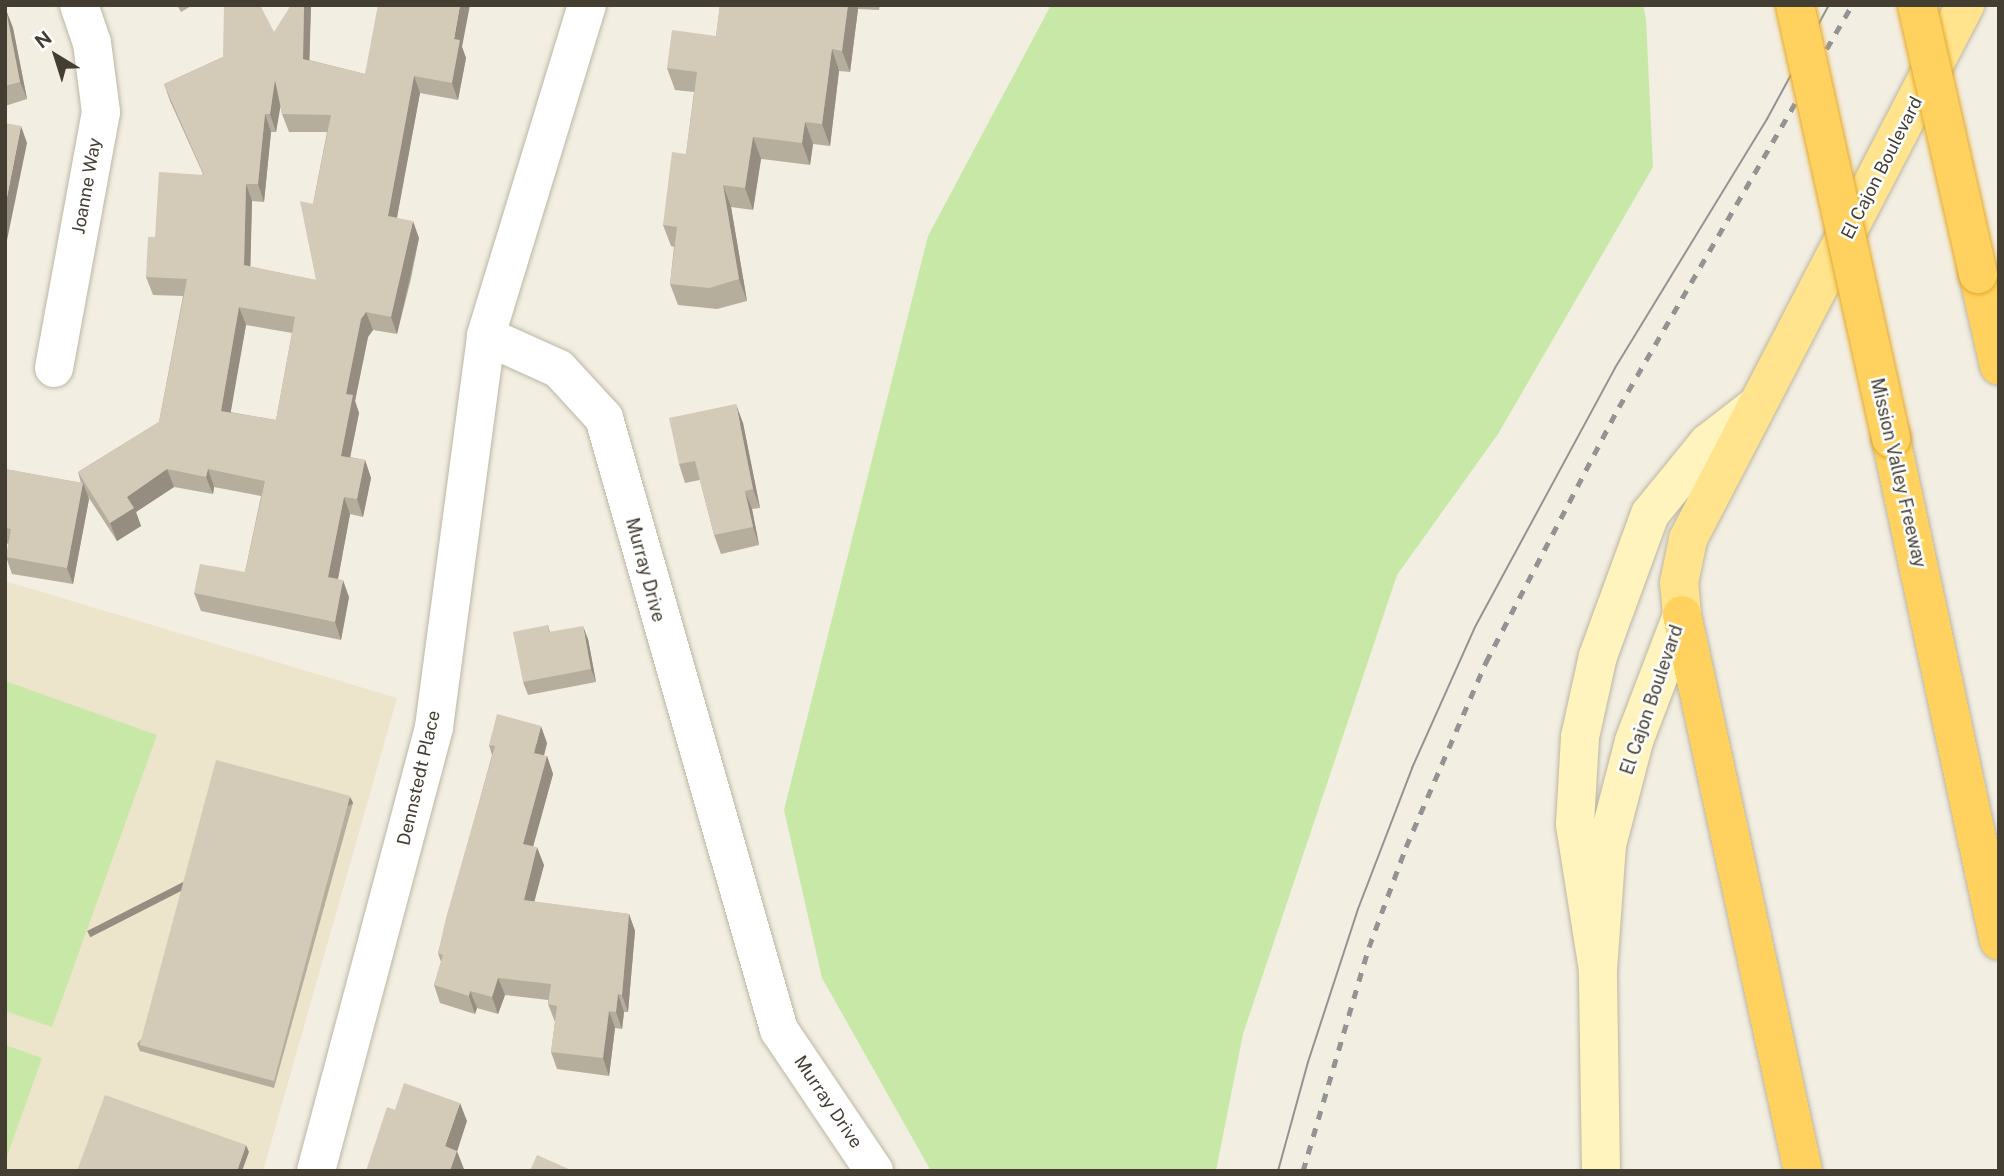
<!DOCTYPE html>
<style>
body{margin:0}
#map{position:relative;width:2004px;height:1176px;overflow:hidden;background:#f2eee2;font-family:"Public Sans",sans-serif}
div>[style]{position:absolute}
.education>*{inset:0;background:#ece4cb}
.green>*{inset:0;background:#c8e8a8}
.roads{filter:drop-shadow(0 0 2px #bdb6a4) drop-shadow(0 0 2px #bdb6a4)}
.minor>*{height:38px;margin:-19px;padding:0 19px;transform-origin:19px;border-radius:19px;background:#fff}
.tertiary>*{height:38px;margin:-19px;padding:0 19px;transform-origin:19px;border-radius:19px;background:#fff}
.secondary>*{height:38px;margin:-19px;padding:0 19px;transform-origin:19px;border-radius:19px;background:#fff3be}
.primary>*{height:38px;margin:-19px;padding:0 19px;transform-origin:19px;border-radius:19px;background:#ffe48d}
.motorway>*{height:38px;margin:-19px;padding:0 19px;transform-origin:19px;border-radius:19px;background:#ffd25f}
.tram>*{height:2px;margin:-1px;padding:0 1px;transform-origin:1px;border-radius:1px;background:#939393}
.rail>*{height:5px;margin-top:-2.5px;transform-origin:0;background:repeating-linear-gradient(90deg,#939393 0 9px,transparent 0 18px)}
.bridges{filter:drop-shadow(0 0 2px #e3a82b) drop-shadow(0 0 2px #e3a82b)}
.motorway-bridge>*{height:38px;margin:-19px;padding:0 19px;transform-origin:19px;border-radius:19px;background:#ffd25f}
.wall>*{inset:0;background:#b5ae9d}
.shaded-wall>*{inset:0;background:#948d80;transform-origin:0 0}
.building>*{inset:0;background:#d3cab7;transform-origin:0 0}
span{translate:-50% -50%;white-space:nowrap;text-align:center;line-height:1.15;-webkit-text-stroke:5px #fff;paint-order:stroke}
.street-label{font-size:18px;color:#433d32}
.frame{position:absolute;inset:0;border:7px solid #433d32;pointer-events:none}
.north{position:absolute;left:21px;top:21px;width:70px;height:70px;-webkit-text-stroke:5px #fff;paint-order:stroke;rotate:322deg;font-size:19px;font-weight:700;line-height:28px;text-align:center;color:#433d32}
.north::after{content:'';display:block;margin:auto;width:24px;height:32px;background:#433d32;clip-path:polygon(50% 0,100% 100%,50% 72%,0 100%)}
</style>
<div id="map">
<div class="education">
<i style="clip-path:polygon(5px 581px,397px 698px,263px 1171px,5px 1171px)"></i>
</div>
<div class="green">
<i style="clip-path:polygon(1051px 5px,1643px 5px,1646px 19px,1653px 167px,1498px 434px,1397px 575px,1243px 1034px,1216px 1171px,931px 1171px,822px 978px,784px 810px,928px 236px)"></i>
<i style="clip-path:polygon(5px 681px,157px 735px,52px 1027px,5px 1011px)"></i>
<i style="clip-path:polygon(5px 1045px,42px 1058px,5px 1162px)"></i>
</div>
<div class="roads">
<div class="minor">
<i style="left:54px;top:368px;width:260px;rotate:-79.6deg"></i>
<i style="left:101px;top:112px;width:70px;rotate:-97.4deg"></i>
<i style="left:92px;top:43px;width:40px;rotate:-108.9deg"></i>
<i style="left:316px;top:1171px;width:459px;rotate:-75.1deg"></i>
<i style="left:434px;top:727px;width:394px;rotate:-82.4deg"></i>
</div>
<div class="tertiary">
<i style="left:587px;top:5px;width:346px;rotate:107deg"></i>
<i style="left:486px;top:336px;width:80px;rotate:24.3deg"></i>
<i style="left:559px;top:369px;width:67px;rotate:47.4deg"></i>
<i style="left:604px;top:418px;width:637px;rotate:74.04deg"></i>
<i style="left:779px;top:1030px;width:170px;rotate:56deg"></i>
</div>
<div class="secondary">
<i style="left:1598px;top:970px;width:148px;rotate:-99deg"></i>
<i style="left:1575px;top:824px;width:87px;rotate:-86.7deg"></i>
<i style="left:1580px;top:737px;width:83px;rotate:-77.5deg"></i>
<i style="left:1598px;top:656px;width:151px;rotate:-69.9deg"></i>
<i style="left:1650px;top:514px;width:92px;rotate:-50.8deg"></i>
<i style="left:1708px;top:443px;width:62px;rotate:-37.8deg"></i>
<i style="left:1601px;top:1171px;width:201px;rotate:-90.9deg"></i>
<i style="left:1598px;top:970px;width:125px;rotate:-85.9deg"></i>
<i style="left:1607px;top:845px;width:107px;rotate:-75.4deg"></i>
<i style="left:1634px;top:741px;width:135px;rotate:-69.1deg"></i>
</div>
<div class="primary">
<i style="left:1682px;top:615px;width:32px;rotate:-95deg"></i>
<i style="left:1679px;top:583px;width:45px;rotate:-78.4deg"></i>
<i style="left:1688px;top:539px;width:602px;rotate:-62.58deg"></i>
</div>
<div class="motorway">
<i style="left:1978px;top:274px;width:94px;rotate:77.1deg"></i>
<i style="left:1891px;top:439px;width:513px;rotate:77.86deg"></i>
<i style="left:1682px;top:615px;width:569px;rotate:77.72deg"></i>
</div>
</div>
<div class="tram">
<i style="left:1278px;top:1171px;width:113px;rotate:-74.6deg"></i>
<i style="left:1308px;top:1062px;width:161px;rotate:-71.9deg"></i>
<i style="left:1358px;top:909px;width:151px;rotate:-69deg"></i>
<i style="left:1412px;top:768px;width:154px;rotate:-65.9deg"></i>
<i style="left:1475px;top:627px;width:294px;rotate:-61.6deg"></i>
<i style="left:1615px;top:368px;width:292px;rotate:-58.6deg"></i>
<i style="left:1767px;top:119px;width:130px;rotate:-61.5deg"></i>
</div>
<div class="rail">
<i style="left:1303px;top:1171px;width:234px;rotate:-73.6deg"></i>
<i style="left:1369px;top:947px;width:107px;rotate:-69.7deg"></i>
<i style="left:1406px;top:847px;width:202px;rotate:-66.6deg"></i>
<i style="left:1486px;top:662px;width:288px;rotate:-62.5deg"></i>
<i style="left:1619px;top:407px;width:465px;rotate:-59.9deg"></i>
</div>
<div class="bridges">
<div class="motorway-bridge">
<i style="left:1795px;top:5px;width:444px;rotate:77.5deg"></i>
<i style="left:1917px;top:5px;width:276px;rotate:77.2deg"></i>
</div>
</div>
<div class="wall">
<i style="clip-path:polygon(177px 5px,193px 5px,181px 12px)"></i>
<i style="clip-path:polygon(evenodd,311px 5px,309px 60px,365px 74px,462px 47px,466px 58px,458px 100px,420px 93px,397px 218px,419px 238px,411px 279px,397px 334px,373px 330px,368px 337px,355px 401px,359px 413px,350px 457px,365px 460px,371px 478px,363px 517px,350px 514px,338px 579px,349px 597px,341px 640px,201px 611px,194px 593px,245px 572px,261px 496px,214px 487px,213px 494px,174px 487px,136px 512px,141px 526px,117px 541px,87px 495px,89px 499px,73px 584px,12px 574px,6px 557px,9px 544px,5px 543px,5px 469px,81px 483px,78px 472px,159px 422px,183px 296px,153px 295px,146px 277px,155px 237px,203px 174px,170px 101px,164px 84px,223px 57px,274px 32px,311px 5px,280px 105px,282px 114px,289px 132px,327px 132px,313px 204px,316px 280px,250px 267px,252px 201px,264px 202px,271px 132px,276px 132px,280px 105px,311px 5px,246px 325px,292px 333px,276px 420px,230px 412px,246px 325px)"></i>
<i style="clip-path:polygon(720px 5px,880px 5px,879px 10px,858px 9px,850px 72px,839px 71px,830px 146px,813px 144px,810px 165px,761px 159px,753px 210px,731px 207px,747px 301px,717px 309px,678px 305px,670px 284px,674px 247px,671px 246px,663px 225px,686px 154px,694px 92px,675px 90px,667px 68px,716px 36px)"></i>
<i style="clip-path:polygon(5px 10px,6px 10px,13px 28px,27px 99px,5px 106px)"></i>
<i style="clip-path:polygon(743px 423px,760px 508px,752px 509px,759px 545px,721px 554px,714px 535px,700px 480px,685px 483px,679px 464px)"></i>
<i style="clip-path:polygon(548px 625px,550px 632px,588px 639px,596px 682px,528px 695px,523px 682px)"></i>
<i style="clip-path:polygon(547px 743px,544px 756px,547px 756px,553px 774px,533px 847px,544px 865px,534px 902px,629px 914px,635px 931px,628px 1012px,624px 1012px,622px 1029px,615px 1028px,609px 1076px,557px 1069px,551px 1052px,555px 1022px,548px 1004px,548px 1000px,505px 995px,498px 1014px,477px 1008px,475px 1014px,440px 1003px,434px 985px,441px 962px,438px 953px,492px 755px,489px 745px)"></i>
<i style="clip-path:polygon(350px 797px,353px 803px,274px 1088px,140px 1051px,137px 1044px)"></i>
</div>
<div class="shaded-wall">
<i style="clip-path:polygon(304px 5px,311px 5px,309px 76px,303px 59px)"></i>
<i style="clip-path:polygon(460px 5px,470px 5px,462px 47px,466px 58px,458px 100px,452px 83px,454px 39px)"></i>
<i style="clip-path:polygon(848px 5px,857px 5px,858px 9px,850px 72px,842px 51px)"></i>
<i style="clip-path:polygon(6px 10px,13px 28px,27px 99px,20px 82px)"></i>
<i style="clip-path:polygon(832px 49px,839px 71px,830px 146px,822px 124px)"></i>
<i style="clip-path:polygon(414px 76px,420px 93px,394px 233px,388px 216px)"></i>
<i style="clip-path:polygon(275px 80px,282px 98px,276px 132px,270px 114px)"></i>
<i style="clip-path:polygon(265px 114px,271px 132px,264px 202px,258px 184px)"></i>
<i style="clip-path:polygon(805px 122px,813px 144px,810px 165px,802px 143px)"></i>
<i style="clip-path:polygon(21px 126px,27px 143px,5px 250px,5px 207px)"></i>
<i style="clip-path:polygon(753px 137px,761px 159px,753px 210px,745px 188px)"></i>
<i style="clip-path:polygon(246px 184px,252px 201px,250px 283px,244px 265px)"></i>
<i style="clip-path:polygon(723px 185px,731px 207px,747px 301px,739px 279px)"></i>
<i style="clip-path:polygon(413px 221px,419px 238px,397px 334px,391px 317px)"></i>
<i style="clip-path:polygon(239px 307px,246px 325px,228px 428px,221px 411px)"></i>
<i style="clip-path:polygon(366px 312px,373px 330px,368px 337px,355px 401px,359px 413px,347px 473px,341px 456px,346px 394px,361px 319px)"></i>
<i style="clip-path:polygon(736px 404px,743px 423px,760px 508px,753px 489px)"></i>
<i style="clip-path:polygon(365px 460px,371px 478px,363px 517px,357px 499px)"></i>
<i style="clip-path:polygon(167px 469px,174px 487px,136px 512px,141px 526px,117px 541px,110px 523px,127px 497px)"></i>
<i style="clip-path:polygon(208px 469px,214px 487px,213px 494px,206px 477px)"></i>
<i style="clip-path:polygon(83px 483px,89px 499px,73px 584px,67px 568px)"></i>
<i style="clip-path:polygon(745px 491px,752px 509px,759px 545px,753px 527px)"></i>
<i style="clip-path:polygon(344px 497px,350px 514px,335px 595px,328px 577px)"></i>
<i style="clip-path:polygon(343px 580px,349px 597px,341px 640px,335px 622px)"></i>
<i style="clip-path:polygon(583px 626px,588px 639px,596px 682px,591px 669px)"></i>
<i style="clip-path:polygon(541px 726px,547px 743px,540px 770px,534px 753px)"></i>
<i style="clip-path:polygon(547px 756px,553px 774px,529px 861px,523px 844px)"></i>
<i style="left:350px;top:797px;width:7px;height:295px;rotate:63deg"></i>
<i style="clip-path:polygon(537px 847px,544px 865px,530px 918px,524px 900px)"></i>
<i style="clip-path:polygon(629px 914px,635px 931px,628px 1012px,622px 995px)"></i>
<i style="clip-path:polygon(498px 978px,505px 995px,498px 1014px,492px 997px)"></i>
<i style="clip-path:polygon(470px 991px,477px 1008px,475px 1014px,469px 996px)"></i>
<i style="clip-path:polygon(618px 994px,624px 1012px,622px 1029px,616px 1012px)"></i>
<i style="clip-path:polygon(609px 1011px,615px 1028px,609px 1076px,603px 1058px)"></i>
<i style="clip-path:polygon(460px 1103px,467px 1121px,454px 1161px,457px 1151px,464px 1169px,464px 1171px,450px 1171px,445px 1146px)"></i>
<i style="clip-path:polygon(246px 1145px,249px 1152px,242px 1171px,237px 1171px)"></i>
</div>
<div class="building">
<i style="clip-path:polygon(evenodd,224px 5px,260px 5px,274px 32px,291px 5px,304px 5px,303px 59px,365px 74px,378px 5px,460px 5px,454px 39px,460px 40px,452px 83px,414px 76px,388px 216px,413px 221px,391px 317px,366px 312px,361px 319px,346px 394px,353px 395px,341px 456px,365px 460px,357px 499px,344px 497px,328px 577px,343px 580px,335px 622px,194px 593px,200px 564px,245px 572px,265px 481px,208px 469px,206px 477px,167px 469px,127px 497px,134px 508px,110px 523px,78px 472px,159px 422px,187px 279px,146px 277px,148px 237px,155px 237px,159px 172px,204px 175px,164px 84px,223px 57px,224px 5px,275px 80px,282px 114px,331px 115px,313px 204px,300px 201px,316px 280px,244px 265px,246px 184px,258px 184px,265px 114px,270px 114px,275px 80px,224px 5px,239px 307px,295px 317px,276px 420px,221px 411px,239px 307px)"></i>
<i style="clip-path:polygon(720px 5px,848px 5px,842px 51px,832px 49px,822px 124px,805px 122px,802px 143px,753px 137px,745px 188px,723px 185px,739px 279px,709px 288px,670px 284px,677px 227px,663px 225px,672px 152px,686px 154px,697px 72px,667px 68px,672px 30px,716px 36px)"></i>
<i style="clip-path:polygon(5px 10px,6px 10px,20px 82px,5px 86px)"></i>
<i style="clip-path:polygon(5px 123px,21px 126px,5px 207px)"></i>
<i style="clip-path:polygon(736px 404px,753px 489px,745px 491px,753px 527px,714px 535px,695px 461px,679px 464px,669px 418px)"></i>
<i style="clip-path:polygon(5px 469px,83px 483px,67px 568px,6px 557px,11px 529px,5px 528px)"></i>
<i style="clip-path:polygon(548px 625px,549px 632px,583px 626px,591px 669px,523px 682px,513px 632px)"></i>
<i style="clip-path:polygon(497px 714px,541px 726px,534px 753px,547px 756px,523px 844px,537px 847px,524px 900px,629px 914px,622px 995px,618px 994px,616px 1012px,609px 1011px,603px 1058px,551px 1052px,557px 1006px,548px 1004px,551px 984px,498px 978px,492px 997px,470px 991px,469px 996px,434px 985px,443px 955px,438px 953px,446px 918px,495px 746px,489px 745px)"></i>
<i style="left:216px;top:760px;width:139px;height:295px;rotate:15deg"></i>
<i style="clip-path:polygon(404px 1083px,460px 1103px,445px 1146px,457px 1151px,450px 1171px,366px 1171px,387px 1107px,395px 1110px)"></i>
<i style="clip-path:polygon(105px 1095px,246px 1145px,237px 1171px,77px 1171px)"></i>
<i style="clip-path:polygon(537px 1155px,573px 1171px,530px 1171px)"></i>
</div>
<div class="street-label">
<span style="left:1882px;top:168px;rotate:-63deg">El Cajon Boulevard</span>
<span style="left:87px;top:186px;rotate:-80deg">Joanne Way</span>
<span style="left:1898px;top:473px;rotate:77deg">Mission Valley Freeway</span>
<span style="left:645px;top:570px;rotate:75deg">Murray Drive</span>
<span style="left:1652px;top:700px;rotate:-71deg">El Cajon Boulevard</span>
<span style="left:419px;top:778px;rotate:-77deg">Dennstedt Place</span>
<span style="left:828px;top:1102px;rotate:56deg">Murray Drive</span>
</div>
<div class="frame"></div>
<div class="north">N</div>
</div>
